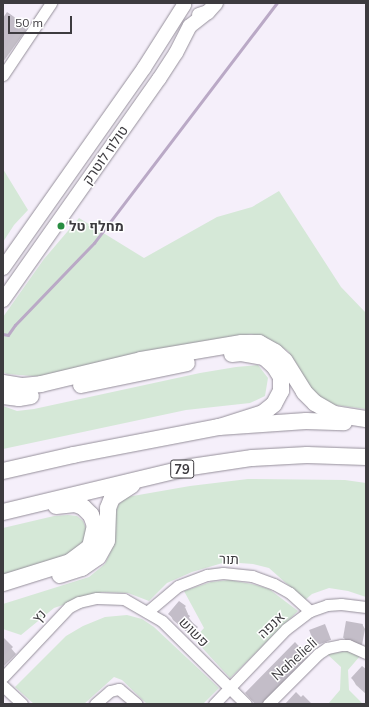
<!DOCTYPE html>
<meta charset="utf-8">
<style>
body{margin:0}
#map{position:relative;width:369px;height:707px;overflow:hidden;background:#f5effa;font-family:Mulish,Heebo,sans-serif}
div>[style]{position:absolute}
.green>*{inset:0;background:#d5e8d7}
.shadow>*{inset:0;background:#0003}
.stream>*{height:2.5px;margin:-1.25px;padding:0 1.25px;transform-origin:1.25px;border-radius:1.25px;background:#baa9c6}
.building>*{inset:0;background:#c3bdc8;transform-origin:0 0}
.roads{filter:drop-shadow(0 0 1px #958f9a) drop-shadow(0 0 1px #958f9a)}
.minor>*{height:11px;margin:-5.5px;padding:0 5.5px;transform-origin:5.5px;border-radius:5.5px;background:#fff}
.major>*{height:14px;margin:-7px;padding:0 7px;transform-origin:7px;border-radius:7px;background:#fff}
.highway>*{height:16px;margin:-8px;padding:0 8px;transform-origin:8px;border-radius:8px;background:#fff}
.dots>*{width:11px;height:11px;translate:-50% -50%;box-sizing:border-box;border:2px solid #fff;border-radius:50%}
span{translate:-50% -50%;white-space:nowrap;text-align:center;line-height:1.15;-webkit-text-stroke:3px #fff;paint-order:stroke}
.shield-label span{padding:1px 3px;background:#fff;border:1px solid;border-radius:3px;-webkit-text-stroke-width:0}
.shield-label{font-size:13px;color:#3d3b3f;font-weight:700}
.street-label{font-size:14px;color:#3d3b3f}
.poi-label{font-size:14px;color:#3d3b3f;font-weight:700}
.left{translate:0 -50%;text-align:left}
.frame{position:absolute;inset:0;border:4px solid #3d3b3f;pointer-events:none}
.scale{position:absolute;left:8px;top:16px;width:64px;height:18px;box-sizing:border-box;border:2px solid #3d3b3f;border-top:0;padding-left:5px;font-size:12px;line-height:14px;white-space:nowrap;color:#3d3b3f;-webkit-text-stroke:3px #fff;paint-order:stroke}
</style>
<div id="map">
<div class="green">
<i style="clip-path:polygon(3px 169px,28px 210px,14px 225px,3px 242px)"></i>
<i style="clip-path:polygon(279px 191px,341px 287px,366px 313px,366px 409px,327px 404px,313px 391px,306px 382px,298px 366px,288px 351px,270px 340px,251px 334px,45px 377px,7px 374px,3px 372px,3px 317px,44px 259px,79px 218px,144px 258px,217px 217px,252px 207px)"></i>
<i style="clip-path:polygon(258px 365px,268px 378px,265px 396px,250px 403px,186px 410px,3px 449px,3px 406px,17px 411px,34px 409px,200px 373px,236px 367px)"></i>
<i style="clip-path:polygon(248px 479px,345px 480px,366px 483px,366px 597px,348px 591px,329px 588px,312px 594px,305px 600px,269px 568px,253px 564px,226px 562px,192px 572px,167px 583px,149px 601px,128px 593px,102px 592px,54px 608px,21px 635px,3px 629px,3px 604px,89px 577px,105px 564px,114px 544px,113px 522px,118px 505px,127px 497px,190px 486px)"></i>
<i style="clip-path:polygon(68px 515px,77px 516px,83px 521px,86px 528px,86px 536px,80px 547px,73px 552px,52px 560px,3px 575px,3px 528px,54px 516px)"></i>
<i style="clip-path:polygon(229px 580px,252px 584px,269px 589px,298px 611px,230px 678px,194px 639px,204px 628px,184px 591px,211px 582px)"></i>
<i style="clip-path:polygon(127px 615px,142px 619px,154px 627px,219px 688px,203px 704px,147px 704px,122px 680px,114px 677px,84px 704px,34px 704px,15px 687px,66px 636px,83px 626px,105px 617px)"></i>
<i style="clip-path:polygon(347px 651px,360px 656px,348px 670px,349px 690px,363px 704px,328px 704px,340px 690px,341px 667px,327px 654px)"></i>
</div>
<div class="shadow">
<i style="clip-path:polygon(8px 13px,22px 24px,26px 30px,3px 62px,3px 19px)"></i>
<i style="clip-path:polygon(185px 607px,188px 614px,187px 615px,201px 634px,196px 640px,173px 620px,170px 614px)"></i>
<i style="clip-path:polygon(362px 624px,365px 629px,362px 645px,347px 642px,344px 638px)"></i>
<i style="clip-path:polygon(3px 639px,16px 654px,3px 667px)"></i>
<i style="clip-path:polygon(307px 655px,309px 659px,266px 704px,255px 704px,249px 697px,246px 693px)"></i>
<i style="clip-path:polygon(366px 670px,366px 694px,356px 685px,352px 678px)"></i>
</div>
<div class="stream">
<i style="left:3px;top:334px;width:5px;rotate:11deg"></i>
<i style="left:8px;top:335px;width:12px;rotate:-55deg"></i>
<i style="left:15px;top:325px;width:114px;rotate:-46.1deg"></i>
<i style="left:94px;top:243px;width:302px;rotate:-52.7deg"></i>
</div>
<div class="building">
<i style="clip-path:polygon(7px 12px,23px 23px,3px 51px,3px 18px)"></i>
<i style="clip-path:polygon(179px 601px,186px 606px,182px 610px,190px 616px,188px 619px,198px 627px,192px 634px,168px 614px)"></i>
<i style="left:346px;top:621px;width:17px;height:17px;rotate:10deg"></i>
<i style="left:325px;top:624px;width:17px;height:17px;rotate:69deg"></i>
<i style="clip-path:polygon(3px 637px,13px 647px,3px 657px)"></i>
<i style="clip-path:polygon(295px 642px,307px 655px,263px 699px,260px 704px,256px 704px,245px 693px)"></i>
<i style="clip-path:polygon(362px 666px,366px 669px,366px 692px,351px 678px)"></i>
<i style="clip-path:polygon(296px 692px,301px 697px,303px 695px,312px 704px,285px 704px)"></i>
</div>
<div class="roads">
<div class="minor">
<i style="left:3px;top:75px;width:87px;rotate:-56.3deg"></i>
<i style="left:147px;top:612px;width:40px;rotate:-40deg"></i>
<i style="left:178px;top:586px;width:31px;rotate:-21deg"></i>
<i style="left:207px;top:575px;width:16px;rotate:-7deg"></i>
<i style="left:223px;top:573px;width:29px;rotate:6deg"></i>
<i style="left:252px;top:576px;width:23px;rotate:20deg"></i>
<i style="left:274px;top:584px;width:18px;rotate:29deg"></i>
<i style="left:290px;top:593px;width:27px;rotate:42deg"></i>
<i style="left:3px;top:677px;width:96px;rotate:-46.7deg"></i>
<i style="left:69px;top:607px;width:11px;rotate:-27deg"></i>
<i style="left:79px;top:602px;width:18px;rotate:-13deg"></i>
<i style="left:97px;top:598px;width:27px;rotate:2deg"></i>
<i style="left:124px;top:599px;width:44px;rotate:30.1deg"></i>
<i style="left:162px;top:621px;width:118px;rotate:44.7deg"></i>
<i style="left:3px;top:686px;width:26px;rotate:43deg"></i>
<i style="left:95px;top:704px;width:20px;rotate:-41deg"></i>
<i style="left:110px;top:691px;width:9px;rotate:-13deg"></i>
<i style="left:119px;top:689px;width:23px;rotate:40deg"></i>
<i style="left:214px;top:704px;width:104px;rotate:-46.2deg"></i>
<i style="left:286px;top:629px;width:30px;rotate:-37deg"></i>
<i style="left:310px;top:611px;width:18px;rotate:-19deg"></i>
<i style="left:327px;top:605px;width:14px;rotate:-4deg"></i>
<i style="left:341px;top:604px;width:25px;rotate:7deg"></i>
<i style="left:268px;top:704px;width:71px;rotate:-45deg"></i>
<i style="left:318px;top:654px;width:11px;rotate:-34deg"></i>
<i style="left:327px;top:648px;width:14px;rotate:-12deg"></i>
<i style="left:341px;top:645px;width:7px"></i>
<i style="left:348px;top:645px;width:20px;rotate:24deg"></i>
</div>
<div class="major">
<i style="left:199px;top:15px;width:9px;rotate:-18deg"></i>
<i style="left:208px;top:12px;width:12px;rotate:-48deg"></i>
<i style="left:3px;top:268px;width:245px;rotate:-54.8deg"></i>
<i style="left:144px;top:68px;width:75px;rotate:-57.6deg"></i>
<i style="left:3px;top:300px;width:271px;rotate:-54.8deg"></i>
<i style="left:159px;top:79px;width:31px;rotate:-57deg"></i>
<i style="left:176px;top:53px;width:30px;rotate:-63deg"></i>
<i style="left:190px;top:26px;width:23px;rotate:-38deg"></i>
</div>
<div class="highway">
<i style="left:3px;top:383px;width:20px;rotate:9deg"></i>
<i style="left:23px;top:386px;width:18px;rotate:-6deg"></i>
<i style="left:41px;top:384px;width:103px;rotate:-13.5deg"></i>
<i style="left:141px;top:360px;width:102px;rotate:-9.6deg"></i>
<i style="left:242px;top:343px;width:17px"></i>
<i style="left:259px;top:343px;width:18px;rotate:29deg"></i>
<i style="left:275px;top:352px;width:13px;rotate:42deg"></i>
<i style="left:285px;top:361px;width:36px;rotate:58deg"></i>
<i style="left:304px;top:392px;width:16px;rotate:45deg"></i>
<i style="left:315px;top:403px;width:22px;rotate:30deg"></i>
<i style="left:334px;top:414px;width:32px;rotate:9deg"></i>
<i style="left:81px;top:385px;width:108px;rotate:-11.7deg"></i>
<i style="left:3px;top:396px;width:16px;rotate:7deg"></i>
<i style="left:19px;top:398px;width:12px;rotate:-9deg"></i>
<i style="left:219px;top:427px;width:46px;rotate:-17.7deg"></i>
<i style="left:263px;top:413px;width:14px;rotate:-39deg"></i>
<i style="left:274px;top:404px;width:15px;rotate:-62deg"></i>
<i style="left:281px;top:391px;width:14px;rotate:-90deg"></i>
<i style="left:281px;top:377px;width:13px;rotate:-122deg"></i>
<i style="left:274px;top:366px;width:13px;rotate:-138deg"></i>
<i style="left:264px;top:357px;width:23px;rotate:-170deg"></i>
<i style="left:241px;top:353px;width:9px;rotate:174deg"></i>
<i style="left:3px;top:471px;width:72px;rotate:-12.9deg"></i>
<i style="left:73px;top:455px;width:149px;rotate:-10.9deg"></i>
<i style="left:219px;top:427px;width:87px;rotate:-3.9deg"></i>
<i style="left:306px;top:421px;width:38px;rotate:2deg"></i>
<i style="left:3px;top:512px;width:193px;rotate:-13.5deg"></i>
<i style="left:191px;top:467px;width:62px;rotate:-8.4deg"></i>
<i style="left:252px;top:458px;width:55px;rotate:-3.1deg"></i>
<i style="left:307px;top:455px;width:59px;rotate:1.9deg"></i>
<i style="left:60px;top:575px;width:23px;rotate:-18deg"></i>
<i style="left:82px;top:568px;width:19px;rotate:-35deg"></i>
<i style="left:98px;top:557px;width:18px;rotate:-61deg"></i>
<i style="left:107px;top:541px;width:33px;rotate:-88deg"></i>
<i style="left:108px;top:508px;width:11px;rotate:-68deg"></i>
<i style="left:112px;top:498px;width:24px;rotate:-33deg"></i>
<i style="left:3px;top:583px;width:70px;rotate:-17.4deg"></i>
<i style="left:70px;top:562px;width:25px;rotate:-37deg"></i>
<i style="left:90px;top:547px;width:22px;rotate:-77deg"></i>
<i style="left:95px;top:526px;width:12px;rotate:-110deg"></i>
<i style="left:91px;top:515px;width:11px;rotate:-135deg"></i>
<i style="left:83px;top:507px;width:9px;rotate:-159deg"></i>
<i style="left:75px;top:504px;width:19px;rotate:174deg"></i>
</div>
</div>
<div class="dots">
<i style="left:61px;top:226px;background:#298d42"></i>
</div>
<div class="shield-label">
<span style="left:182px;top:469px">79</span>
</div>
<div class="street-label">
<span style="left:105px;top:155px;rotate:-55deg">טולוז לוטרק</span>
<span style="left:229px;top:559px;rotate:1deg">תור</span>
<span style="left:39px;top:616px;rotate:-47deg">נץ</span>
<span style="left:271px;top:625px;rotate:-44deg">אנפה</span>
<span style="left:194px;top:632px;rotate:45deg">פשוש</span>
<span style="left:294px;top:659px;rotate:-42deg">Nahelieli</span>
</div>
<div class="poi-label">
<span class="left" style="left:69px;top:226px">מחלף טל</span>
</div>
<div class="frame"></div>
<div class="scale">50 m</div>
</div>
